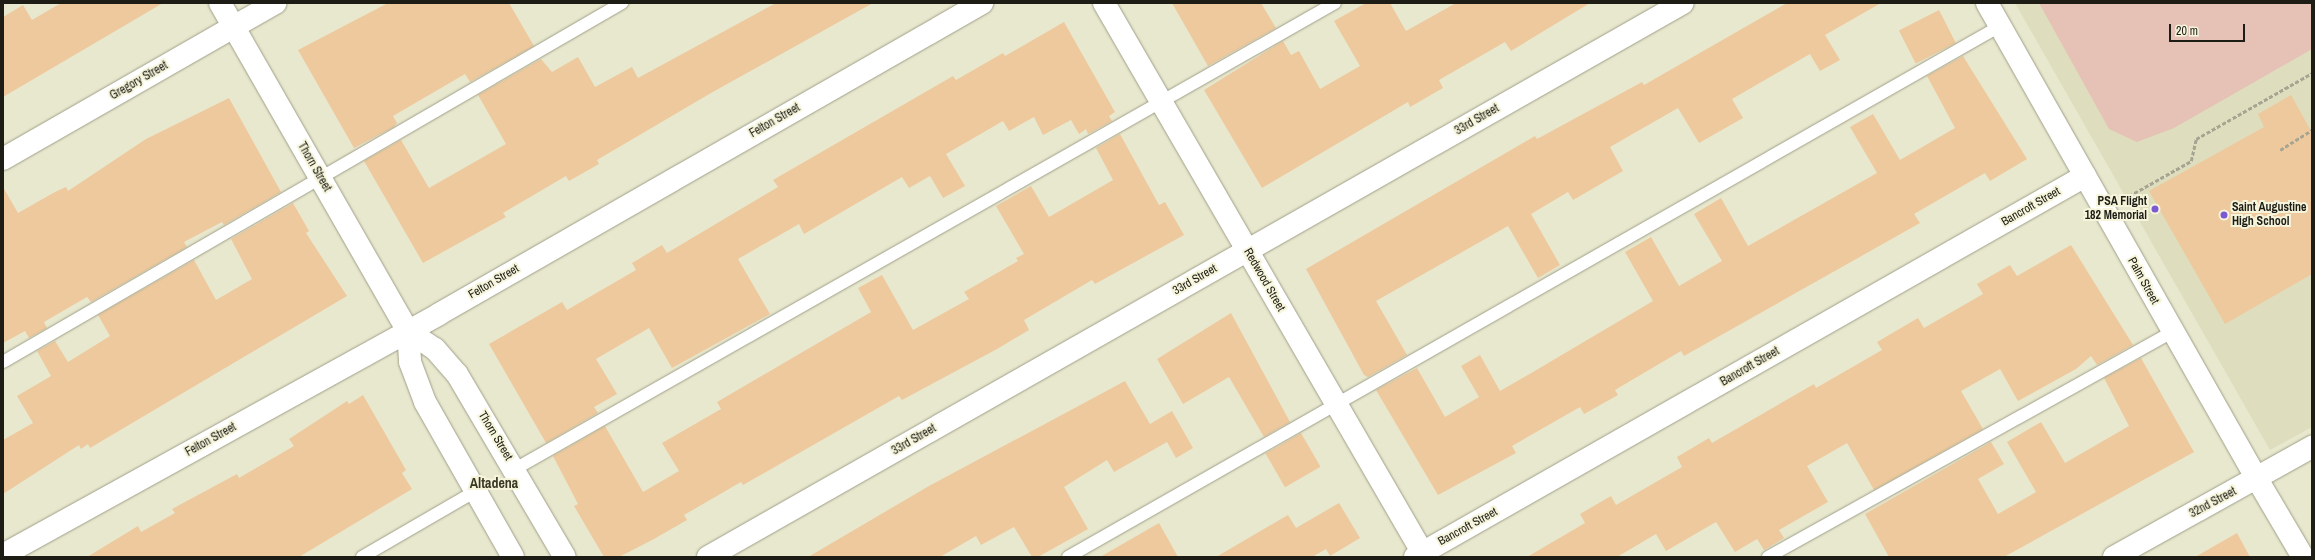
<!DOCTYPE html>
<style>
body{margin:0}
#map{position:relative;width:2315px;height:560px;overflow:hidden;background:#e8e8cf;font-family:"Archivo Narrow",sans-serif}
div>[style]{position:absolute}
.built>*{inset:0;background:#deddbe}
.green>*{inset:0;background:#e6c1b6}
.building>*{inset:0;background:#eec99d;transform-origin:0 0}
.path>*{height:2.5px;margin-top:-1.25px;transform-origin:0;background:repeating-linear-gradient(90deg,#a5a592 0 4px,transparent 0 6px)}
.roads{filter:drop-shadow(0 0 1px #a09f88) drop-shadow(0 0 1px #a09f88)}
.lane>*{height:12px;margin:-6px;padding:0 6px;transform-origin:6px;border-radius:6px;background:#fff}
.street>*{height:22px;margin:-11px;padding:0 11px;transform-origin:11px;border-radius:11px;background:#fff}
.secondary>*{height:22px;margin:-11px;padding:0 11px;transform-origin:11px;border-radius:11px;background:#fff}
.dots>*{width:11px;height:11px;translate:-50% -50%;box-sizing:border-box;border:2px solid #f6f5dc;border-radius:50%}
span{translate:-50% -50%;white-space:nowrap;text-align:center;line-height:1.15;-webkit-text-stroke:4px #f6f5dc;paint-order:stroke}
.street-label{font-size:12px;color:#1e1d15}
.poi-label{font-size:12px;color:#1e1d15;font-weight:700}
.right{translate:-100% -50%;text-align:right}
.left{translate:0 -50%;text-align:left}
.quarter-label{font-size:14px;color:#383723;font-weight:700}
.frame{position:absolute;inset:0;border:4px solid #1e1d15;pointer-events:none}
.scale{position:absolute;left:2169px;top:24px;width:76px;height:18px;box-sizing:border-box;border:2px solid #1e1d15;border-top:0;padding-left:5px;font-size:12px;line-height:14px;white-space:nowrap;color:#1e1d15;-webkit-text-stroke:3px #f6f5dc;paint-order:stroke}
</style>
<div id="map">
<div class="built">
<i style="clip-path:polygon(2015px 3px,2312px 3px,2312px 427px,2270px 450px)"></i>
</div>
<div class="green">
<i style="clip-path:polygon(2039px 3px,2312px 3px,2312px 49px,2174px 128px,2137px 142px,2109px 129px)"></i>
</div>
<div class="building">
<i style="clip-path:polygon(61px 3px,163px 3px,3px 97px,3px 17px,23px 5px,32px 20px)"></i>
<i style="clip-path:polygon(388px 3px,509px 3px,534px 46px,470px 82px,465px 74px,393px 116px,397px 123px,394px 127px,354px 148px,298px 50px)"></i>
<i style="clip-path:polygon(776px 3px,873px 3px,711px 93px,597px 160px,599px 164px,569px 181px,566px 176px,503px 213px,506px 217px,423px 263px,364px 161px,401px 140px,429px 188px,506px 144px,478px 95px,541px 59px,552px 72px,578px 57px,595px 87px,632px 67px,638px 78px)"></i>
<i style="clip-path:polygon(1172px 3px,1261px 3px,1276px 28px,1208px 66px)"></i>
<i style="clip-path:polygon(1366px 3px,1390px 3px,1406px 31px,1456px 3px,1590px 3px,1511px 51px,1505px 42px,1439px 80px,1443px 88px,1410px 107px,1408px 102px,1262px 188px,1204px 90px,1283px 41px,1291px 55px,1299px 51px,1320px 89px,1360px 66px,1334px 21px)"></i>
<i style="clip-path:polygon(1787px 3px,1881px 3px,1825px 35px,1840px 60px,1820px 71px,1810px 54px,1732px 99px,1743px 118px,1699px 143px,1678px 108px,1610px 147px,1623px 171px,1573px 200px,1568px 192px,1531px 214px,1560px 265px,1538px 278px,1508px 226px,1376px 301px,1407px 355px,1368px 377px,1364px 375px,1306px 269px,1535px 136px,1537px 139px,1642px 82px,1644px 85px)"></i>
<i style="left:1939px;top:10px;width:37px;height:45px;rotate:63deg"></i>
<i style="clip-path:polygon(1064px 22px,1115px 112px,1109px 116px,1112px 121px,1088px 134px,1086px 129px,1079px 134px,1071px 120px,1043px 135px,1034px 117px,1009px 131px,1003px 121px,946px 154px,965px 186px,943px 198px,930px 176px,909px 188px,902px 177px,804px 234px,799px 224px,738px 259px,770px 314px,672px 368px,649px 328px,596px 359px,617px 394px,594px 407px,598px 413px,546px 443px,489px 344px,562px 302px,567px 310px,636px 270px,632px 263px,662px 245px,667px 253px,778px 187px,773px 180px,953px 76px,956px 80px,1003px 53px,1005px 56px)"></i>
<i style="clip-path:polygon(1963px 56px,2027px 159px,1990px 181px,1985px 173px,1914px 214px,1920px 223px,1684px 356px,1681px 351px,1615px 390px,1618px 395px,1584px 414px,1580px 407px,1512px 446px,1516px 453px,1438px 495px,1376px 390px,1417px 368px,1445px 417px,1479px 397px,1461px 366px,1480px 355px,1500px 391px,1533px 372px,1653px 301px,1625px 252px,1651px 237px,1679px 286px,1722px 261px,1694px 214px,1721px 198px,1748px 246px,1877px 173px,1850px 127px,1873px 114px,1900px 160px,1955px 128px,1927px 76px)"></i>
<i style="clip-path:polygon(2291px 95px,2312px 133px,2312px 274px,2225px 324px,2149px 191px,2264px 127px,2258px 114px)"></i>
<i style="clip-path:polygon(229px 98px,281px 192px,224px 225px,222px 222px,184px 242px,187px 247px,91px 302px,87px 297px,44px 322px,47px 328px,29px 338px,25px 331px,3px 343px,3px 187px,18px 213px,55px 192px,66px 187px,68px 191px,146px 139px)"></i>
<i style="clip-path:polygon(1120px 134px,1159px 205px,1165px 202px,1184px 235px,1095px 284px,1092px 280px,1024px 320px,1029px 330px,997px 349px,902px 400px,899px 396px,743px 485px,741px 482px,684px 515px,687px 520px,654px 539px,619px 557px,604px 557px,574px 506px,578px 504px,553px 456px,605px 426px,643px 492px,679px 471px,662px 443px,721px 409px,717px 402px,871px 312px,858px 288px,882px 275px,913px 330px,969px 299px,964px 292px,1018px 261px,1016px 258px,1024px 254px,996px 206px,1031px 186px,1049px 217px,1113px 180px,1096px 148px)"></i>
<i style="clip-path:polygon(293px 203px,309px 231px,306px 233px,347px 296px,90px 448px,88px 444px,81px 449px,79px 445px,3px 494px,3px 440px,33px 423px,17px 396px,51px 376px,37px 351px,55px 341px,68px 362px,110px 336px,98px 315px,194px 260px,216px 300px,252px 279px,231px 239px)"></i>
<i style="clip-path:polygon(2071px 245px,2133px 345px,2097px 365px,2091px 356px,2076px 369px,2018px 401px,2000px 369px,1961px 391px,1983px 429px,1874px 490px,1847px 443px,1807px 466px,1828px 502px,1779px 530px,1784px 538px,1764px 550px,1757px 539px,1735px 552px,1716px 522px,1666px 551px,1656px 534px,1617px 557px,1527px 557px,1585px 523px,1580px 514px,1611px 496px,1616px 505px,1682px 467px,1677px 457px,1709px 438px,1712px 443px,1814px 384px,1816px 388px,1882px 350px,1877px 342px,1918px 318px,1924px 328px,1983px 294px,1977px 284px,2010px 265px,2017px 276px)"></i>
<i style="clip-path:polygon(1231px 313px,1290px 422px,1264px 437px,1229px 377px,1183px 404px,1157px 359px)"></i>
<i style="clip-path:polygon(2141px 358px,2194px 452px,2004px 557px,1889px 557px,1865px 514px,1991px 442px,2004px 464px,1978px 479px,1998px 514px,2036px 492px,2007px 442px,2041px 422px,2065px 463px,2129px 426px,2104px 378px)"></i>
<i style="clip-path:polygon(1125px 381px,1150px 424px,1172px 411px,1193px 448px,1176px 458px,1167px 442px,1114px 472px,1107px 460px,1064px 487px,1088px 529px,1038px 557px,1032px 557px,1014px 527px,981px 545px,976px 536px,940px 557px,808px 557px,929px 486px)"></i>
<i style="clip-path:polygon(363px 395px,406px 470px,402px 473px,412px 489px,299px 557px,87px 557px,138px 526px,141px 532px,175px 513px,172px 509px,237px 474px,239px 478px,294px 446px,289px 439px,347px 401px,349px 404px)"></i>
<i style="left:1301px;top:433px;width:39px;height:41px;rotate:60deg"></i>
<i style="clip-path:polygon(1339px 503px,1360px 538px,1330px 556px,1326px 549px,1312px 557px,1216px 557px,1288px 515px,1296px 528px)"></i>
<i style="clip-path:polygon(1159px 523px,1178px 557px,1100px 557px)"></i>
<i style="clip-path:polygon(2237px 533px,2250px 557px,2195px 557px)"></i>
</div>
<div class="path">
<i style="left:2280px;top:150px;width:38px;rotate:-32deg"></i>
<i style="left:2129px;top:196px;width:71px;rotate:-29.4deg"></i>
<i style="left:2191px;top:161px;width:23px;rotate:-77deg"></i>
<i style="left:2196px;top:139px;width:133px;rotate:-29.6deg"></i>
</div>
<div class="roads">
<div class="lane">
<i style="left:3px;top:362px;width:716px;rotate:-30.11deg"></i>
<i style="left:515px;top:469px;width:943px;rotate:-29.61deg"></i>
<i style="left:362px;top:557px;width:129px;rotate:-30.1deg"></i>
<i style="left:1068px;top:557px;width:1073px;rotate:-29.67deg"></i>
<i style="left:1768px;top:557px;width:462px;rotate:-29.1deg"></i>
</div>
<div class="street">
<i style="left:3px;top:159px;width:314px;rotate:-29.8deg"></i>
<i style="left:2257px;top:479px;width:91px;rotate:59.5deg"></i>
<i style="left:3px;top:555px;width:498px;rotate:-28.9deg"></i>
<i style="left:439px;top:314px;width:626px;rotate:-29.8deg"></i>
<i style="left:708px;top:557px;width:1121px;rotate:-29.61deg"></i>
<i style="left:1415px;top:557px;width:771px;rotate:-29.63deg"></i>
</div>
<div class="secondary">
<i style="left:220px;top:3px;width:378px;rotate:60.2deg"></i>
<i style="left:408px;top:331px;width:32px;rotate:34deg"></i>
<i style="left:435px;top:349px;width:33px;rotate:49deg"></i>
<i style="left:457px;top:374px;width:212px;rotate:59.5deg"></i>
<i style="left:1104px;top:3px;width:640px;rotate:59.91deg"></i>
<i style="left:1987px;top:3px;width:547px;rotate:60.44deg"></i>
<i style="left:408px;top:331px;width:31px;rotate:86deg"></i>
<i style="left:410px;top:362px;width:43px;rotate:69.4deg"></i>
<i style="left:425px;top:402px;width:178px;rotate:60.4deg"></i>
<i style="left:2114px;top:557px;width:227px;rotate:-29.1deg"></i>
</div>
</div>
<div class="dots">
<i style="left:2155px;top:209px;background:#7c59d3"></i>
<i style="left:2224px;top:215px;background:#7c59d3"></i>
</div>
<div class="street-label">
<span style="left:139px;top:81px;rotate:-30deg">Gregory Street</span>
<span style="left:1477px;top:120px;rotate:-30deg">33rd Street</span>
<span style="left:775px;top:121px;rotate:-30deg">Felton Street</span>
<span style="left:314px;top:167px;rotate:60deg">Thorn Street</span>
<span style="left:2031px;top:207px;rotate:-30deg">Bancroft Street</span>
<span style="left:1195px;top:280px;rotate:-30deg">33rd Street</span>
<span style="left:1264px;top:280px;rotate:60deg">Redwood Street</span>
<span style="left:2143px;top:281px;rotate:61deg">Palm Street</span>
<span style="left:494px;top:282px;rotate:-30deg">Felton Street</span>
<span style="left:1750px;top:367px;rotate:-30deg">Bancroft Street</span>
<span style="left:495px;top:436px;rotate:59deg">Thorn Street</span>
<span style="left:211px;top:440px;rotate:-29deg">Felton Street</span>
<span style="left:914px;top:440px;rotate:-30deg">33rd Street</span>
<span style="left:2213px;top:503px;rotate:-28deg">32nd Street</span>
<span style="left:1468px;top:527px;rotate:-29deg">Bancroft Street</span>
</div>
<div class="poi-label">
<span class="right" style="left:2147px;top:209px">PSA Flight<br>182 Memorial</span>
<span class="left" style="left:2232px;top:215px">Saint Augustine<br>High School</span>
</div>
<div class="quarter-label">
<span style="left:494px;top:483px">Altadena</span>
</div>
<div class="frame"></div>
<div class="scale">20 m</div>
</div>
